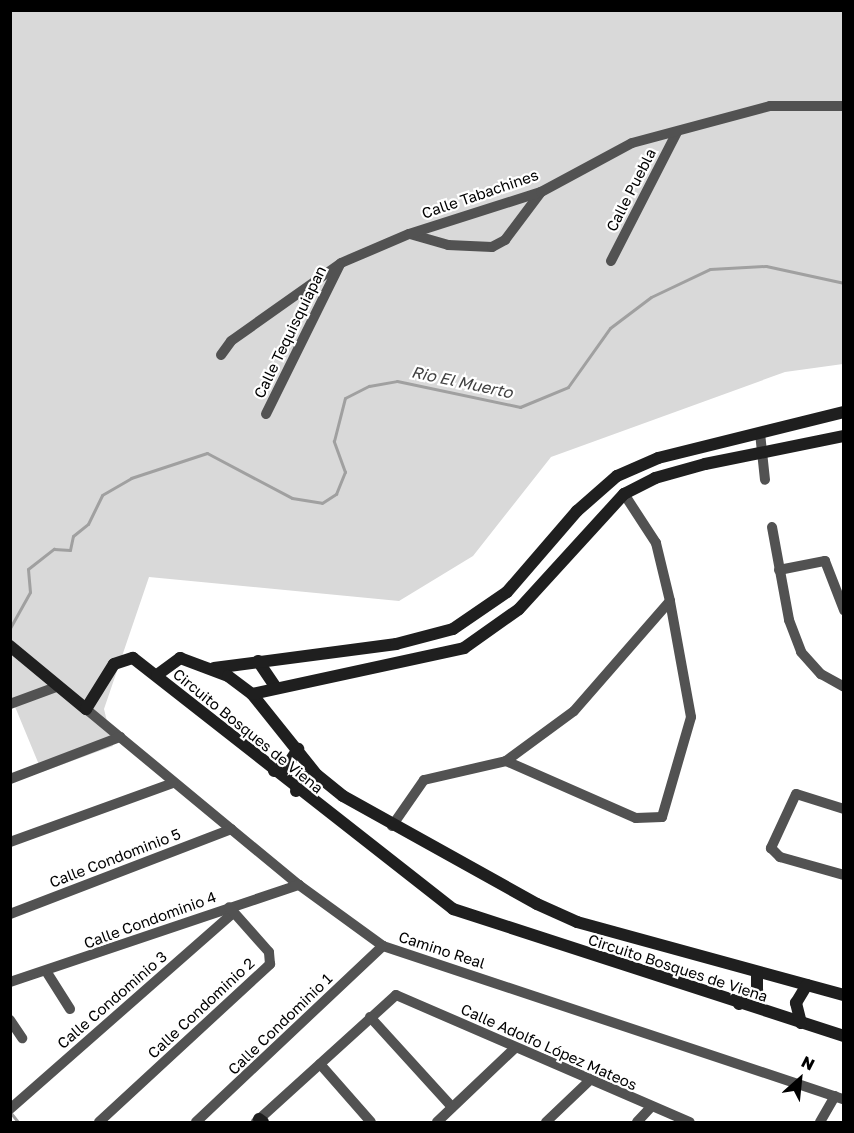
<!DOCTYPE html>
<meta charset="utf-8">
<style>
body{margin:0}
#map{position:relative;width:854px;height:1133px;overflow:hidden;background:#fff;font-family:"Golos Text",sans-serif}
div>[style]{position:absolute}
.green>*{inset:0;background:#d9d9d9}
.stream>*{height:3px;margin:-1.5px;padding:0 1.5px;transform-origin:1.5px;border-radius:1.5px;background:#a0a0a0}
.street>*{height:10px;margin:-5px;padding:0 5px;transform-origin:5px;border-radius:5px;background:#525252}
.secondary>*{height:12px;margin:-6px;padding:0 6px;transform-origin:6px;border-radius:6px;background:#1f1f1f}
span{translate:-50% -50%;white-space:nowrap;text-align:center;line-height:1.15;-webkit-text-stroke:4.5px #fff;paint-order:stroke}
.street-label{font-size:15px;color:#000}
.water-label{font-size:16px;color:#414141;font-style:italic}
.frame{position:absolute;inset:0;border:12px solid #000;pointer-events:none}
.north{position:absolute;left:770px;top:1049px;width:60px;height:60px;-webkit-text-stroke:4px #fff;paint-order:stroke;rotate:27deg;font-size:16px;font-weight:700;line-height:24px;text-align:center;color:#000}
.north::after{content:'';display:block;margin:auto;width:21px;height:27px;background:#000;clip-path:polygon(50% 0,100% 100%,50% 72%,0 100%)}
</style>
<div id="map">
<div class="green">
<i style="clip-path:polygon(11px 11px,843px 11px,843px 364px,785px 372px,551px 457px,473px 556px,399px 601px,149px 577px,104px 709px,113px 746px,42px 772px,11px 697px)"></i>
</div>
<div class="stream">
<i style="left:10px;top:628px;width:41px;rotate:-60.9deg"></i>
<i style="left:30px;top:592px;width:23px;rotate:-95deg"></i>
<i style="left:28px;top:569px;width:33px;rotate:-38deg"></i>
<i style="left:54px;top:549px;width:16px;rotate:4deg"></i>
<i style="left:70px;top:550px;width:14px;rotate:-78deg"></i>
<i style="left:73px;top:536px;width:19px;rotate:-39deg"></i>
<i style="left:88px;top:524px;width:32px;rotate:-64deg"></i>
<i style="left:102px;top:495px;width:34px;rotate:-30deg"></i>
<i style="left:131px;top:478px;width:80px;rotate:-18.2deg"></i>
<i style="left:207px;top:453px;width:96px;rotate:27.9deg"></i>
<i style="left:292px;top:498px;width:30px;rotate:9deg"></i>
<i style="left:322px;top:503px;width:17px;rotate:-33deg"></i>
<i style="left:336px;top:494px;width:24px;rotate:-68deg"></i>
<i style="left:345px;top:472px;width:33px;rotate:-110deg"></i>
<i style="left:334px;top:441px;width:44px;rotate:-75.7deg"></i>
<i style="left:345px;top:398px;width:27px;rotate:-27deg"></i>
<i style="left:369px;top:386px;width:28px;rotate:-10deg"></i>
<i style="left:397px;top:381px;width:126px;rotate:11.9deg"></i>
<i style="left:520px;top:407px;width:52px;rotate:-22.6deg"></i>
<i style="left:568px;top:387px;width:72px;rotate:-54.6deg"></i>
<i style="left:610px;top:328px;width:51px;rotate:-37.1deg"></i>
<i style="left:651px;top:297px;width:65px;rotate:-25.4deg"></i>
<i style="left:710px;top:269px;width:56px;rotate:-3.1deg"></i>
<i style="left:766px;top:266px;width:80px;rotate:12.3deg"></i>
<i style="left:10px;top:1112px;width:13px;rotate:51deg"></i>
</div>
<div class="street">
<i style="left:410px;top:234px;width:40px;rotate:16deg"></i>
<i style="left:448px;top:245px;width:44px;rotate:2.6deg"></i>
<i style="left:492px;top:247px;width:15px;rotate:-28deg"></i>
<i style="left:505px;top:240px;width:60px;rotate:-53.1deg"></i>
<i style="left:611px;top:261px;width:145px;rotate:-62.9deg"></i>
<i style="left:221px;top:355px;width:17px;rotate:-54deg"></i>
<i style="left:231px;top:341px;width:135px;rotate:-35.3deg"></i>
<i style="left:341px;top:263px;width:74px;rotate:-23.1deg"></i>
<i style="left:409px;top:234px;width:139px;rotate:-17.7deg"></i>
<i style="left:541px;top:192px;width:103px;rotate:-28.3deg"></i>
<i style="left:632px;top:143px;width:143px;rotate:-15deg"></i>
<i style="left:770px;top:106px;width:74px"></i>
<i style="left:266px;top:414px;width:167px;rotate:-63.7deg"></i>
<i style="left:760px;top:433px;width:47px;rotate:83.9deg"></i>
<i style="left:772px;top:527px;width:95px;rotate:79.6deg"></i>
<i style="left:789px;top:620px;width:34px;rotate:69deg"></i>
<i style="left:801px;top:652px;width:30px;rotate:48deg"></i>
<i style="left:821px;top:674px;width:26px;rotate:29deg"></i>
<i style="left:779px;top:570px;width:47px;rotate:-11.1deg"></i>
<i style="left:825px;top:561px;width:53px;rotate:68.8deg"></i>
<i style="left:10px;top:704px;width:52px;rotate:-20.2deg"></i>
<i style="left:86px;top:709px;width:276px;rotate:39.6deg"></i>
<i style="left:299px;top:885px;width:104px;rotate:36deg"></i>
<i style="left:383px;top:946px;width:486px;rotate:18.4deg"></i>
<i style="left:506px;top:761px;width:142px;rotate:23.7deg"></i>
<i style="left:636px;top:818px;width:26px;rotate:-2deg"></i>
<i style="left:662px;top:817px;width:104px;rotate:-73.8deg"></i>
<i style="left:691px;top:717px;width:118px;rotate:-100.3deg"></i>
<i style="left:10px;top:779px;width:118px;rotate:-20.9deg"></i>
<i style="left:844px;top:809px;width:50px;rotate:-162.6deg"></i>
<i style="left:796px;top:794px;width:60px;rotate:114.8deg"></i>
<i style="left:771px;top:848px;width:13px;rotate:45deg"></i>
<i style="left:780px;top:857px;width:66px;rotate:15.7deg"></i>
<i style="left:392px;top:826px;width:56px;rotate:-55.2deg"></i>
<i style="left:424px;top:780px;width:84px;rotate:-13deg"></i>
<i style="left:506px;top:761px;width:84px;rotate:-36.3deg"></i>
<i style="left:574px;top:711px;width:146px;rotate:-48.9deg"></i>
<i style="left:670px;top:601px;width:60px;rotate:-103.6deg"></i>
<i style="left:656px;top:543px;width:59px;rotate:-123.1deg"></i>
<i style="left:10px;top:842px;width:173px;rotate:-19.9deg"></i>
<i style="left:10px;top:914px;width:237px;rotate:-21deg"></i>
<i style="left:46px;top:971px;width:45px;rotate:57.7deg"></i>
<i style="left:10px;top:982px;width:305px;rotate:-18.6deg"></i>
<i style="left:370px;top:1017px;width:122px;rotate:47.7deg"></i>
<i style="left:10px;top:1020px;width:22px;rotate:56deg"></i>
<i style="left:320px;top:1064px;width:77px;rotate:48.7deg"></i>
<i style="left:10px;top:1109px;width:297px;rotate:-41.3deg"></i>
<i style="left:99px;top:1122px;width:233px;rotate:-42.7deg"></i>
<i style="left:270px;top:964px;width:12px;rotate:-95deg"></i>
<i style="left:269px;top:952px;width:60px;rotate:-131.6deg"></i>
<i style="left:196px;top:1122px;width:257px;rotate:-43.3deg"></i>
<i style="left:256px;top:1122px;width:189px;rotate:-42.2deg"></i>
<i style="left:396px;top:995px;width:320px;rotate:23.4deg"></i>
<i style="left:437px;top:1122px;width:106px;rotate:-43.5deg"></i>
<i style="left:546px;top:1122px;width:58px;rotate:-43.6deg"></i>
<i style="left:637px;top:1122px;width:19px;rotate:-47deg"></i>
<i style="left:820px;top:1122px;width:30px;rotate:-60deg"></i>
</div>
<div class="secondary">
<i style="left:10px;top:646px;width:99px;rotate:39.7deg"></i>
<i style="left:86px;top:709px;width:53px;rotate:-58.1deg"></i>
<i style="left:114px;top:664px;width:20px;rotate:-18deg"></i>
<i style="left:133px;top:658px;width:407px;rotate:38.1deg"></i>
<i style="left:453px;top:909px;width:411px;rotate:18deg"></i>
<i style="left:258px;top:661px;width:30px;rotate:56deg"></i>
<i style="left:214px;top:668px;width:184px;rotate:-7.5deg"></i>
<i style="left:396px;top:644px;width:59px;rotate:-14.7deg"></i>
<i style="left:453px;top:629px;width:65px;rotate:-34.4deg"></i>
<i style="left:507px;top:592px;width:107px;rotate:-49.2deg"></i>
<i style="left:577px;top:511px;width:53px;rotate:-41.2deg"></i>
<i style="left:617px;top:476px;width:45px;rotate:-23.7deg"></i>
<i style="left:658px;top:458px;width:192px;rotate:-13.9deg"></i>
<i style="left:157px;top:675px;width:29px;rotate:-36deg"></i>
<i style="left:180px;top:658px;width:51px;rotate:20.6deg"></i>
<i style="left:228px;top:676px;width:30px;rotate:37deg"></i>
<i style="left:252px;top:694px;width:104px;rotate:51.3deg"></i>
<i style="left:317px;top:775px;width:33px;rotate:39deg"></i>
<i style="left:343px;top:796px;width:222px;rotate:29.1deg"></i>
<i style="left:537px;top:904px;width:44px;rotate:24.2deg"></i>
<i style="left:577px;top:922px;width:277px;rotate:15.3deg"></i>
<i style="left:252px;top:694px;width:217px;rotate:-12.2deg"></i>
<i style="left:464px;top:648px;width:67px;rotate:-35.3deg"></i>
<i style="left:519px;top:609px;width:156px;rotate:-47.6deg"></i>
<i style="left:624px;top:494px;width:35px;rotate:-27deg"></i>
<i style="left:655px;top:478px;width:52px;rotate:-15.6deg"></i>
<i style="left:705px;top:464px;width:142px;rotate:-11.4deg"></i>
<i style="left:274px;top:771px;width:13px;rotate:-18deg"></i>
<i style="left:286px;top:767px;width:22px;rotate:-56deg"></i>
<i style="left:296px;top:791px;width:13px;rotate:-77deg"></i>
<i style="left:299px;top:778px;width:18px;rotate:-9deg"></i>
<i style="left:739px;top:1004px;width:23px;rotate:-38deg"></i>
<i style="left:757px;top:990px;width:18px;rotate:-90deg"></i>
<i style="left:801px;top:1023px;width:21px;rotate:-104deg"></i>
<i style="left:796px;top:1003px;width:21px;rotate:-59deg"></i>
<i style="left:259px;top:1119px;width:5px;rotate:37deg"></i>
</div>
<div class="street-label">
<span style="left:631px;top:190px;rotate:-63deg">Calle Puebla</span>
<span style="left:480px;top:194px;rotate:-19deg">Calle Tabachines</span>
<span style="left:290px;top:332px;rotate:-64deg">Calle Tequisquiapan</span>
<span style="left:248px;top:731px;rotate:39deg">Circuito Bosques de Viena</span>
<span style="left:115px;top:858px;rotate:-21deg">Calle Condominio 5</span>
<span style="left:150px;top:920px;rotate:-20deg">Calle Condominio 4</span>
<span style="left:442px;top:950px;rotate:18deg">Camino Real</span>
<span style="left:678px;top:968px;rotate:18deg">Circuito Bosques de Viena</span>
<span style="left:112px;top:1000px;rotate:-41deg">Calle Condominio 3</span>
<span style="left:201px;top:1008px;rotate:-43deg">Calle Condominio 2</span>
<span style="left:280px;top:1024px;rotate:-44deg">Calle Condominio 1</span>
<span style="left:549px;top:1047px;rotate:24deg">Calle Adolfo López Mateos</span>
</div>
<div class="water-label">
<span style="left:462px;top:382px;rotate:12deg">Rio El Muerto</span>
</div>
<div class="frame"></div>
<div class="north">N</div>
</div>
